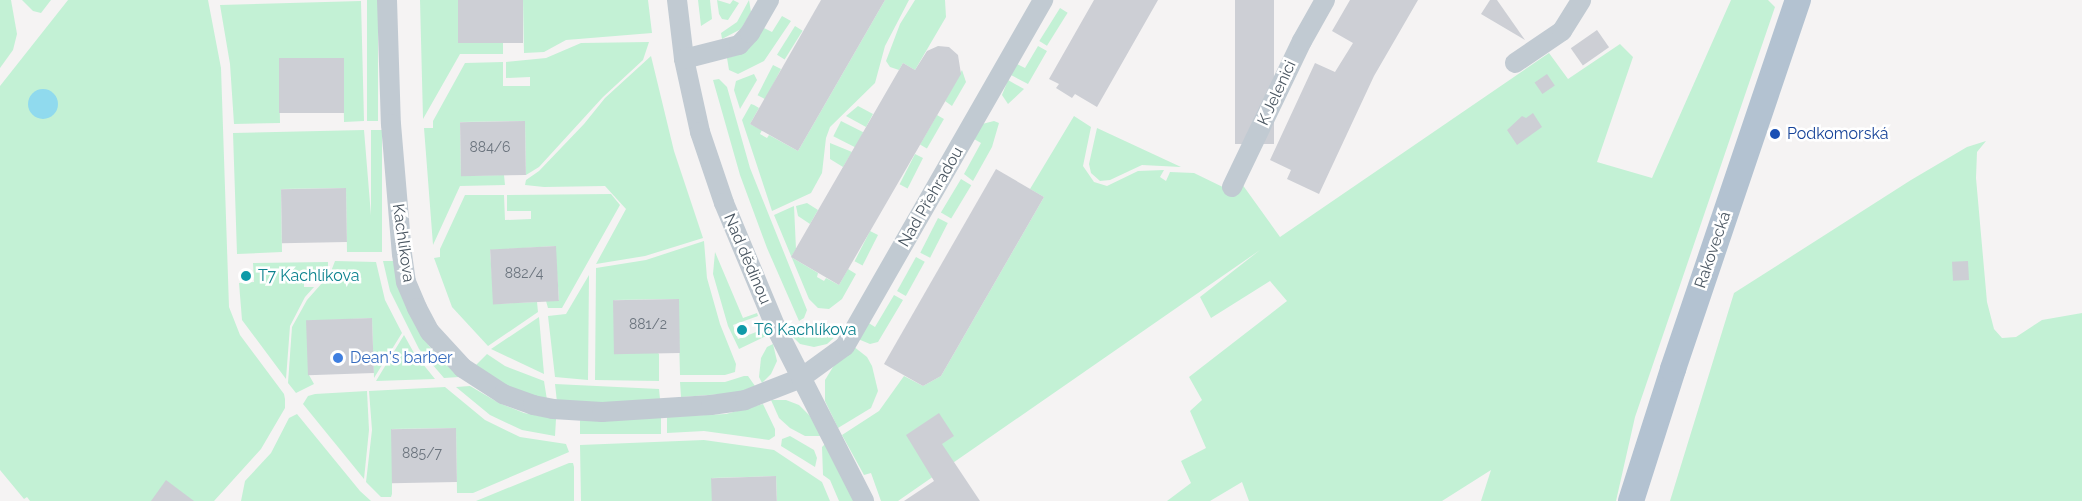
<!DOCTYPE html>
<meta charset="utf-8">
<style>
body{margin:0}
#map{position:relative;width:2082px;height:501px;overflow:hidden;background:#f5f3f3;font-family:Raleway,sans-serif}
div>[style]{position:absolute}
.green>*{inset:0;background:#c3f1d5;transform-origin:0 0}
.water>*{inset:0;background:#90daee}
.round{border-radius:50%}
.building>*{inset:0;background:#cdcfd5;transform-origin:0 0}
.minor>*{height:20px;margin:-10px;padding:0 10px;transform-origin:10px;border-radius:10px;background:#c1cad2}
.major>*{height:26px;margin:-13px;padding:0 13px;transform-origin:13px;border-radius:13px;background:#b3c2d1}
.dots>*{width:16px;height:16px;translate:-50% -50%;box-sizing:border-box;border:3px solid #fff;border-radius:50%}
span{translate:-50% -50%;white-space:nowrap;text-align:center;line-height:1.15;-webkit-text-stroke:5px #fff;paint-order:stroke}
.number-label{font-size:14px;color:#6b747e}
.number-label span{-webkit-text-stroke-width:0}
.street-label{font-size:16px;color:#4a5661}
.transit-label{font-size:16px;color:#164399}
.left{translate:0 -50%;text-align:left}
.culture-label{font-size:16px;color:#0d838f}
.shop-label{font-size:16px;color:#366cbe}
</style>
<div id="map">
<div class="green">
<i style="clip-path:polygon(0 0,11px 0,17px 34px,13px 50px,0 68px)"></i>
<i style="clip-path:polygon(22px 0,51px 0,41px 13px,33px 11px)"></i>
<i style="clip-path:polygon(68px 0,208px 0,221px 68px,229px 307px,240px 335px,284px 394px,285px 399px,285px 408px,261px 449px,214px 501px,30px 501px,27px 497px,24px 499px,0 470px,0 86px)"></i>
<i style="left:367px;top:0;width:11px;height:121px"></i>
<i style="clip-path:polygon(420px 0,458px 0,459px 43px,503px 42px,503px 54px,460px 54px,423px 119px)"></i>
<i style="clip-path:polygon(523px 0,648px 0,652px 33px,566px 40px,544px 52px,524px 53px)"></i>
<i style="clip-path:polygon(698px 0,710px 0,712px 19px,701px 26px)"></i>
<i style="clip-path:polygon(717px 0,730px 4px,733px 0,739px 3px,728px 20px,722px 19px,719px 14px)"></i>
<i style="clip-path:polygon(749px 0,751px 12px,741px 29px,722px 39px,721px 33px,737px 22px)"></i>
<i style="clip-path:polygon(885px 0,909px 0,885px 46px,875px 83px,830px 127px,826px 138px,822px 173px,811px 193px,772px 211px,742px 120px,751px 104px,754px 105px,759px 108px,750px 124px,762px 130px,760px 134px,767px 138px,769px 135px,798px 151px)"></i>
<i style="clip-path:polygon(915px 0,945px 0,946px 17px,915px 70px,903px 63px,899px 70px,890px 67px,886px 61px,900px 24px)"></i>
<i style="clip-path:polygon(1731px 0,1768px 0,1775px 7px,1635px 417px,1616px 501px,1481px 501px,1491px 470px,1442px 501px,1249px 501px,1242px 482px,1210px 501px,1167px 501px,1191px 483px,1181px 461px,1206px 448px,1190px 411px,1202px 400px,1189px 377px,1287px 301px,1270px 281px,1211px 318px,1200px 297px,1260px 250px,898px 501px,881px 501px,871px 473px,864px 475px,842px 435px,879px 411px,904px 376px,923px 386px,941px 376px,1044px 197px,1030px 189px,1074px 116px,1091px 127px,1083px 166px,1094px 182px,1107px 186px,1138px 171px,1164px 170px,1160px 177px,1166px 181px,1170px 172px,1194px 173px,1231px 191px,1242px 184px,1280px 237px,1549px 53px,1568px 79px,1620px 44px,1633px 57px,1597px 162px,1652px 178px)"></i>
<i style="clip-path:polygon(361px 1px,364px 121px,344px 122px,343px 58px,279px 59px,280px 123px,234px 124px,230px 64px,220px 5px)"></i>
<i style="left:1060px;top:8px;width:9px;height:39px;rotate:32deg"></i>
<i style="clip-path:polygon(782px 16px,791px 21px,764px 61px,738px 74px,729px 70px,727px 58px,737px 55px,764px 28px,772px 32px)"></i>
<i style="left:795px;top:26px;width:9px;height:34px;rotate:32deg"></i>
<i style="clip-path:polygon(649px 42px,643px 60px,603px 97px,539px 167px,526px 175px,525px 121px,460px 122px,461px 176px,504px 175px,505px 185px,460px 186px,433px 245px,424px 128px,433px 128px,433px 121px,465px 63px,503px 62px,503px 86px,530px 86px,530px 77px,506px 78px,506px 62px,546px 58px,581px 43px)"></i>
<i style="clip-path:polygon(1038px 46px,1047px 51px,1028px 84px,1011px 75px,1017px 64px,1025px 68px)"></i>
<i style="clip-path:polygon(651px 56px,674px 151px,703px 238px,645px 256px,596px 264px,626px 209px,605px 186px,544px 187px,525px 185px,526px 180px,539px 171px,584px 124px,605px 98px)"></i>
<i style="left:773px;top:65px;width:9px;height:34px;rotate:27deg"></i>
<i style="clip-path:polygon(962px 70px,966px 82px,952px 106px,945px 101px)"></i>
<i style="clip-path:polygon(754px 74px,757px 80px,740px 109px,734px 90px,736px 81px)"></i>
<i style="clip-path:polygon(719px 79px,727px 87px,750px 168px,807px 310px,804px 318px,799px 321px,767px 248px,740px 175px,713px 80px)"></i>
<i style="clip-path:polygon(1008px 80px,1024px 89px,1008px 104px,1002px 95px)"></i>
<i style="clip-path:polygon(858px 106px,873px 114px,866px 127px,846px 116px)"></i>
<i style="left:937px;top:115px;width:8px;height:34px;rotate:30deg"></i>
<i style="left:841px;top:121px;width:25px;height:17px;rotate:27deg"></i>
<i style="clip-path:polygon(994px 121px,999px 123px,992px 147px,973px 181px,964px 174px,981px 143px,974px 139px,982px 124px)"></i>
<i style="clip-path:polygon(1097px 128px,1181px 167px,1142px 165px,1110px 180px,1100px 181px,1091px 173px,1089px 164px)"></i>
<i style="clip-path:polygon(364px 130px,374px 252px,347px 252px,346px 188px,281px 189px,282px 252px,237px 254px,233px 133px)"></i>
<i style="left:371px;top:130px;width:11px;height:122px"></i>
<i style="clip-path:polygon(1986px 141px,1977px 152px,1976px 178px,1987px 302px,1994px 329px,2002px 338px,2016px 337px,2042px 320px,2082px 313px,2082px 501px,1670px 501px,1734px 293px,1911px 180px,1967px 147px)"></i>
<i style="clip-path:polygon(830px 143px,852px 152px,843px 167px,830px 159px)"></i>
<i style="left:915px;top:154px;width:9px;height:34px;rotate:27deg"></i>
<i style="left:961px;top:179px;width:12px;height:39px;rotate:31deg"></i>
<i style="clip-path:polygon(611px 194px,620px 205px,562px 308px,548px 308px,546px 301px,559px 300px,555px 246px,490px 250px,494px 304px,537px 302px,538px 312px,488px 346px,452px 307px,434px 258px,440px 257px,440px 249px,465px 195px,504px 195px,505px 220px,531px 219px,531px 211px,507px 211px,507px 195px)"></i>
<i style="clip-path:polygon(807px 203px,818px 210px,810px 224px,798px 216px,796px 206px)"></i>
<i style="clip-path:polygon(794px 206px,796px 249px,791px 257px,818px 273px,817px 277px,824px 281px,826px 278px,839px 285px,848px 269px,856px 274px,842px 299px,829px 309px,818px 308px,809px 299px,774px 215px)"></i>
<i style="left:938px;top:218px;width:11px;height:39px;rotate:27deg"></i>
<i style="left:870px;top:231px;width:9px;height:34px;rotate:27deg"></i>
<i style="clip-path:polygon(704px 241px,707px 278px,720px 324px,736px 364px,735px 372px,725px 375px,680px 375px,678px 299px,614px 300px,659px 354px,659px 381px,595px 380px,596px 268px,646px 260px)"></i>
<i style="clip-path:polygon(715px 252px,743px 318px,757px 313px,758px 316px,733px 325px,738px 339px,764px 329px,768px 335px,739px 349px,728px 326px,713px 274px)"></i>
<i style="left:916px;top:257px;width:10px;height:39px;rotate:29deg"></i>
<i style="clip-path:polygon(335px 261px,376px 262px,385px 300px,402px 333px,374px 378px,372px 318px,307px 321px,309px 375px,314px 384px,296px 393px,288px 383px,292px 327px,307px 300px,330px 274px)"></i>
<i style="clip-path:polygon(383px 261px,394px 261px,405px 302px,429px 346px,459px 377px,444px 378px,419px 349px,390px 291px)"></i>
<i style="clip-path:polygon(328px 262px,328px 271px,322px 278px,304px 278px,304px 287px,314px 287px,305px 297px,290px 326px,286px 379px,242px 320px,239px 283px,254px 282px,253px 263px)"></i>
<i style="clip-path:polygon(589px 275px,588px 380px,555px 377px,548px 316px,566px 314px)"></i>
<i style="clip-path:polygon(894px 295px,903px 300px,878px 342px,870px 344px,858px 339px,867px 322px,875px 327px)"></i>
<i style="clip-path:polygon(539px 317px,544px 374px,491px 349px)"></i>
<i style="clip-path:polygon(817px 328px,837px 335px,827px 344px,814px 347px,800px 344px,790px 334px,800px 329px)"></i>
<i style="clip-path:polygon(404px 335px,414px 353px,435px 379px,376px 381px)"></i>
<i style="clip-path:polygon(773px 344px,777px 361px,771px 374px,762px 383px,759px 377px,761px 358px,767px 347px)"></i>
<i style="clip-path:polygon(853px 346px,867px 357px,872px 366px,878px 391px,871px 408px,838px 428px,825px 401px,825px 380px,833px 367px)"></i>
<i style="clip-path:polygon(487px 354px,505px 366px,544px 381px,547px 400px,505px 387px,474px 367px)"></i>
<i style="clip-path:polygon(744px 376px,748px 376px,755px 386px,737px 393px,681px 397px,680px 382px,725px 382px)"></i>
<i style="clip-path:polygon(555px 384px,659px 389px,660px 399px,611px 403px,557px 402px)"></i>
<i style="clip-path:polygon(470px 386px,499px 403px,524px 413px,556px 419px,555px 436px,522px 430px,490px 415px,456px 387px)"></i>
<i style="clip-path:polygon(445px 387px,485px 420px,520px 437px,566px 444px,569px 452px,473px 493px,457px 493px,456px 428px,392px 429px,392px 494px,391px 497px,381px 497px,366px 482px,372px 430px,369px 391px)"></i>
<i style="clip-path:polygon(367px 391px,369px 430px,364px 479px,303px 404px,308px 396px,315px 394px)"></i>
<i style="clip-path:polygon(771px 400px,786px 400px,799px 405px,810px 416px,821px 436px,805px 436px,790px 428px,779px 418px)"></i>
<i style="clip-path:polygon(763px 404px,775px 429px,775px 436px,769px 440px,704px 431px,667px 433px,667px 417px,726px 414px)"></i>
<i style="clip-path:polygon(297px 414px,360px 491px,371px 501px,241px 501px,245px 481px,271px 453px,289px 418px)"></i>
<i style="left:661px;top:418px;width:16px;height:81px;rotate:90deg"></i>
<i style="clip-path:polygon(790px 436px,814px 450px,817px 458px,815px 467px,781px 446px,782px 439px)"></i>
<i style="clip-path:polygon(704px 440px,774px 450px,822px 482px,830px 501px,777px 501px,776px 476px,712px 478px,712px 501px,581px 501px,580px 445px)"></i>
<i style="clip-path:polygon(825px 444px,854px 501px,839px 501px,830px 480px,823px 475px,822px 447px)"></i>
<i style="clip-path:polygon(569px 463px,573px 463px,574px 467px,574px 501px,476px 501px)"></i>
</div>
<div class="water">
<i class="round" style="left:28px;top:89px;width:30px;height:30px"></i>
</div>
<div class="building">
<i style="left:458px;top:0;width:65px;height:43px"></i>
<i style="clip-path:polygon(821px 0,885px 0,798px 151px,750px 124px)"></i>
<i style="clip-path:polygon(1094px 0,1158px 0,1097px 107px,1075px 94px,1072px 98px,1056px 88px,1059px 84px,1049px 79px)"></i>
<i style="left:1235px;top:0;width:39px;height:144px"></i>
<i style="clip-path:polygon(1350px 0,1418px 0,1374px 76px,1319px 194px,1287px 179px,1291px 170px,1270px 160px,1315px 63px,1335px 72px,1353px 43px,1332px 31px)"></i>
<i style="clip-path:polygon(1490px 0,1497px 0,1525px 40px,1481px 14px)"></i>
<i style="left:1597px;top:30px;width:21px;height:32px;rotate:55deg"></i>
<i style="clip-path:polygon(938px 46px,949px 47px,958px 55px,961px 74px,839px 285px,791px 257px,903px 63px,915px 70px,927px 51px)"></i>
<i style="left:344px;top:58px;width:55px;height:65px;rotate:90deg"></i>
<i style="left:1547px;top:74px;width:14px;height:15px;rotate:56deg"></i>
<i style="clip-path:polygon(1533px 113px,1542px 127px,1517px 145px,1507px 130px,1522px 116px,1526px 118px)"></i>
<i style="left:525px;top:121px;width:54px;height:65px;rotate:89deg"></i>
<i style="clip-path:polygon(996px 169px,1044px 197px,941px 376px,923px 386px,884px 364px)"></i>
<i style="left:346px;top:188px;width:54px;height:65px;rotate:89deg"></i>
<i style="left:556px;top:246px;width:55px;height:66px;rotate:87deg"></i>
<i style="left:1968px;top:261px;width:19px;height:16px;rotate:87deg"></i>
<i style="left:679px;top:299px;width:54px;height:66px;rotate:89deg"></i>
<i style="left:372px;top:318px;width:55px;height:66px;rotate:88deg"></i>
<i style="clip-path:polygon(939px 413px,954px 436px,942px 444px,980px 501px,904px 501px,934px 481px,906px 435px)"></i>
<i style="left:456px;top:428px;width:54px;height:65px;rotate:89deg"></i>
<i style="left:776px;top:476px;width:25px;height:65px;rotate:88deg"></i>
<i style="clip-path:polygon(166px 480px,194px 501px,151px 501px)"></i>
</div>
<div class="minor">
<i style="left:387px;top:0;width:124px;rotate:88.2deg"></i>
<i style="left:391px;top:124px;width:130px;rotate:85.2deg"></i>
<i style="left:402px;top:254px;width:28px;rotate:82deg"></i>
<i style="left:406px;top:282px;width:28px;rotate:67deg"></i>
<i style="left:417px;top:308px;width:27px;rotate:62deg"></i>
<i style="left:430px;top:332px;width:49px;rotate:47.5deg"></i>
<i style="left:463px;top:368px;width:48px;rotate:33deg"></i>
<i style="left:503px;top:394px;width:32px;rotate:20deg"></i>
<i style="left:533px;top:405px;width:20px;rotate:11deg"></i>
<i style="left:553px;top:409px;width:49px;rotate:3.5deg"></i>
<i style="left:602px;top:412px;width:109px;rotate:-3.7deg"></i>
<i style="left:711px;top:405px;width:34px;rotate:-8deg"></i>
<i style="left:745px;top:400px;width:60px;rotate:-21.4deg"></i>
<i style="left:801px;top:378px;width:54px;rotate:-36deg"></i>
<i style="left:845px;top:346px;width:399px;rotate:-60.2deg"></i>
<i style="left:677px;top:0;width:59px;rotate:83.2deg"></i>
<i style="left:684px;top:59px;width:75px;rotate:77.6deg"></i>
<i style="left:700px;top:132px;width:75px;rotate:71.3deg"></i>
<i style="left:724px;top:203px;width:135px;rotate:67.4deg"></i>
<i style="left:776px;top:328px;width:194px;rotate:63deg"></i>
<i style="left:684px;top:59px;width:57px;rotate:-14.3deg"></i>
<i style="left:739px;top:45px;width:16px;rotate:-47deg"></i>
<i style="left:750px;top:33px;width:38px;rotate:-60deg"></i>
<i style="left:1515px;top:63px;width:57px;rotate:-34.2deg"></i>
<i style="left:1562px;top:31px;width:36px;rotate:-58deg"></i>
<i style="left:1232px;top:187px;width:162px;rotate:-64.4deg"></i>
<i style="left:1302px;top:41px;width:47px;rotate:-60.7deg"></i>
</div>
<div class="major">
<i style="left:1631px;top:501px;width:139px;rotate:-72.3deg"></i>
<i style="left:1673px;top:369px;width:390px;rotate:-71.3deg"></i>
</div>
<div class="dots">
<i style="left:1775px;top:134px;background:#1a4fb4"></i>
<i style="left:246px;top:276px;background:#0f9aa8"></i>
<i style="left:742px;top:330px;background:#0f9aa8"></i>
<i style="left:338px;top:358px;background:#3f7fe0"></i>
</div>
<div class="number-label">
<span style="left:490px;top:147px">884/6</span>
<span style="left:524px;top:273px">882/4</span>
<span style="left:648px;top:324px">881/2</span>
<span style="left:422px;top:453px">885/7</span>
</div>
<div class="street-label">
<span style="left:1277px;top:93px;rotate:-65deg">K Jelenici</span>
<span style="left:931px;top:197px;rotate:-60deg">Nad Přehradou</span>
<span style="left:403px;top:243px;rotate:82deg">Kachlíkova</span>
<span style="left:1713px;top:250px;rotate:-71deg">Rakovecká</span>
<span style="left:747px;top:259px;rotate:67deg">Nad dědinou</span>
</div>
<div class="transit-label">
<span class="left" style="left:1787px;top:134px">Podkomorská</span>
</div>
<div class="culture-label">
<span class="left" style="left:258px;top:276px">T7 Kachlíkova</span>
<span class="left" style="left:754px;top:330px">T6 Kachlíkova</span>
</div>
<div class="shop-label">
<span class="left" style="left:350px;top:358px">Dean's barber</span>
</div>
</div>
